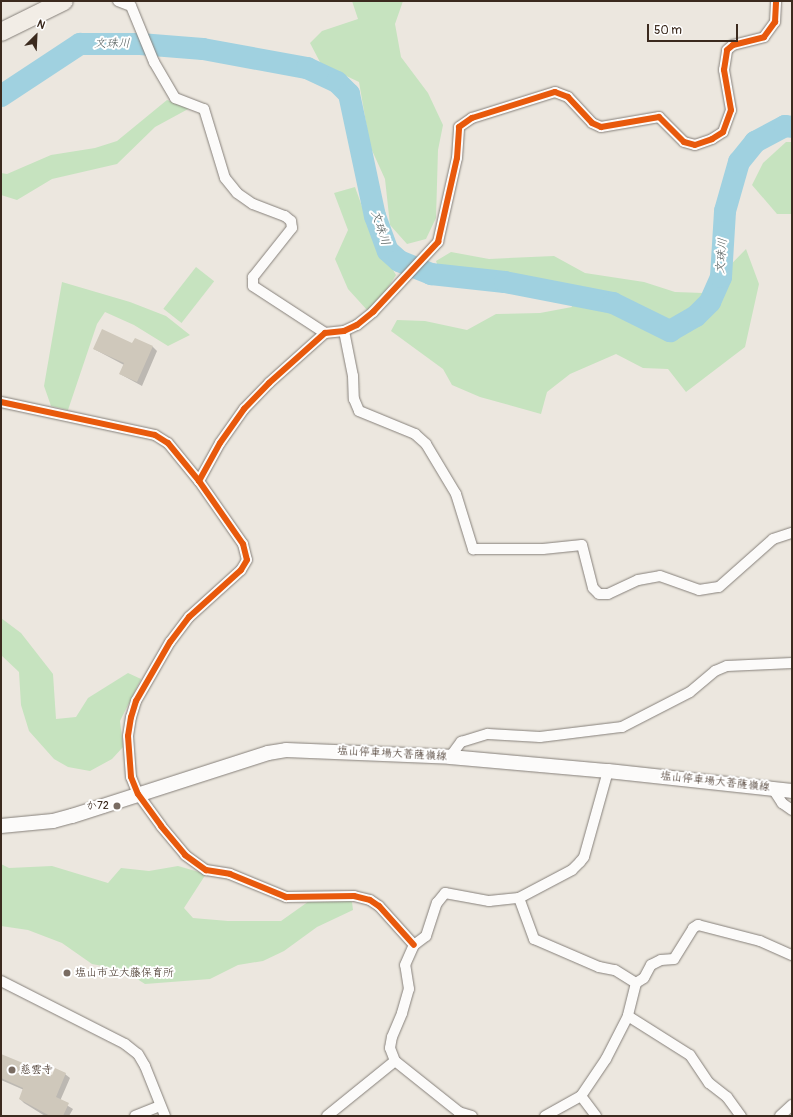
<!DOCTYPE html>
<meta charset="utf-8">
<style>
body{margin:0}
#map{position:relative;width:793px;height:1117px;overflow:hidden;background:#ece7df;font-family:Pangolin,"Klee One",sans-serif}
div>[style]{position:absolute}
.green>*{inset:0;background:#c6e3bf;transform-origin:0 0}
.shadow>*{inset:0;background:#0003}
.river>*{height:22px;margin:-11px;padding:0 11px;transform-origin:11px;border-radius:11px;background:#a0d1e0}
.building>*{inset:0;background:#cfc8bb}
.roads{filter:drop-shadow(0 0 1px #86807a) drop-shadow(0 0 1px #86807a)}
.street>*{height:10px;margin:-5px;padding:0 5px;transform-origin:5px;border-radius:5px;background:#fcfbfa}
.secondary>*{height:14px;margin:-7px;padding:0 7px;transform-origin:7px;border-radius:7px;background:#fcfbfa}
.highway>*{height:18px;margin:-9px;padding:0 9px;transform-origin:9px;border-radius:9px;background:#f2ede6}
.cycleway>*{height:6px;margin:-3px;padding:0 3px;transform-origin:3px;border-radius:3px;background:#e8590c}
.dots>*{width:11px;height:11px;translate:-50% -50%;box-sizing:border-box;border:2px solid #fff;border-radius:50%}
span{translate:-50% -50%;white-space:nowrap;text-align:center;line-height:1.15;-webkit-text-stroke:4px #fff;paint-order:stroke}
.street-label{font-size:11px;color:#3b2a1e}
.poi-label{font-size:11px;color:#3b2a1e}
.right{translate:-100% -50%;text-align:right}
.left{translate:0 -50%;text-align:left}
.water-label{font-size:12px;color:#4f5958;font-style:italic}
.frame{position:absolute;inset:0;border:2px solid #3b2a1e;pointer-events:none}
.north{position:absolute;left:16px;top:16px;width:40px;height:40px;-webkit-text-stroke:3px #fff;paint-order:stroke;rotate:24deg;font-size:11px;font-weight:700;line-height:16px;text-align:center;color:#3b2a1e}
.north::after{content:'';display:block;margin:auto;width:14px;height:18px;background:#3b2a1e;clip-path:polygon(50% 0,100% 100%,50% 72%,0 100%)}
.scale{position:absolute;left:647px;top:24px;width:91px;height:18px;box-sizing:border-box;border:2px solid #3b2a1e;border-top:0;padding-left:5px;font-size:12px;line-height:14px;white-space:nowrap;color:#3b2a1e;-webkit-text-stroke:3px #fff;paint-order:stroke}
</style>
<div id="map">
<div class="green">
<i style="clip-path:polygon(352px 1px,441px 1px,403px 1px,395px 24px,401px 57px,428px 93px,443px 125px,438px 150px,436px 218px,426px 239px,407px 244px,390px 225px,385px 179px,370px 146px,359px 82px,321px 64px,310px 43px,322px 31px,358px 19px)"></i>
<i style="clip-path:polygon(167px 100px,190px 108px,155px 127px,117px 164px,52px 179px,17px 200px,1px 195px,1px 173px,7px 174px,51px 155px,95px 148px,117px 141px)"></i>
<i style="clip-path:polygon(786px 142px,792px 142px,792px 214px,777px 214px,752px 185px,763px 163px)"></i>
<i style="clip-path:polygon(355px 187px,373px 237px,396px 275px,385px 292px,367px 310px,348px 289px,335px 259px,348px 230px,334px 193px)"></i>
<i style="clip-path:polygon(746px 249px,759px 284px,745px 347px,686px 392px,668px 369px,643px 368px,616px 354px,570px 374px,547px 392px,541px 414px,480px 397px,452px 385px,443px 369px,391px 331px,397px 320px,425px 321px,467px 330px,496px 314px,540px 313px,572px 307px,566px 287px,439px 269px,436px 261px,451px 252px,489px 259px,554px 256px,585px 273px,644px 282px,675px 292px,703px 293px)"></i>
<i style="left:196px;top:267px;width:23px;height:53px;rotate:38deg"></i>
<i style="clip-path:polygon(62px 282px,130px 302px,166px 316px,190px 335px,168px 346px,134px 325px,105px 312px,97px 324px,68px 410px,51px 406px,44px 386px)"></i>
<i style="clip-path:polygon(1px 618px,21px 633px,53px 674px,56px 719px,76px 717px,88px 698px,128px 673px,141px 679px,120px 721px,123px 747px,112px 759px,90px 771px,68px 767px,54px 759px,29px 731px,21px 705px,19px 672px,1px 655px)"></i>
<i style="clip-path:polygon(1px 864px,9px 868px,52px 866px,108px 883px,121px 868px,149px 871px,178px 866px,206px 874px,184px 908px,193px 918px,228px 921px,281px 921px,312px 899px,333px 892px,352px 902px,353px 910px,317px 927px,284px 951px,263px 961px,238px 965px,210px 979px,145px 984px,123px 970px,92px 964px,62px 943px,28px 930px,1px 926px)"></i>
</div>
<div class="shadow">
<i style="clip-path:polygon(133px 344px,153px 347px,157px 351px,142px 386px,120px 374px,124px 365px,94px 349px)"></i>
<i style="clip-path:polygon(1px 1055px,53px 1077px,65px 1074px,70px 1078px,60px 1101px,73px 1109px,69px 1116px,45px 1116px,24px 1103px,20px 1099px,24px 1090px,1px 1080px)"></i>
</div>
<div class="river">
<i style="left:1px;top:96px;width:95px;rotate:-33.4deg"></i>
<i style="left:80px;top:44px;width:60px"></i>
<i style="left:140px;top:44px;width:63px;rotate:4.5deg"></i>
<i style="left:203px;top:49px;width:106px;rotate:10.4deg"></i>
<i style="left:307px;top:68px;width:33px;rotate:25deg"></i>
<i style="left:337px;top:82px;width:17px;rotate:45deg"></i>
<i style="left:349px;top:94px;width:125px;rotate:78deg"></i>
<i style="left:375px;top:216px;width:37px;rotate:70deg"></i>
<i style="left:388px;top:251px;width:15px;rotate:42deg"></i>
<i style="left:399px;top:261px;width:35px;rotate:22deg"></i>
<i style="left:431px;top:274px;width:74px;rotate:6.2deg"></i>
<i style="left:505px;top:282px;width:110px;rotate:11deg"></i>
<i style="left:613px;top:303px;width:64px;rotate:26.2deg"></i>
<i style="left:670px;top:331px;width:30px;rotate:-30deg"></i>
<i style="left:696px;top:316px;width:20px;rotate:-45deg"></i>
<i style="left:710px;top:302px;width:27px;rotate:-66deg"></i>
<i style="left:721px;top:277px;width:66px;rotate:-86.5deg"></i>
<i style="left:725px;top:211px;width:51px;rotate:-74.1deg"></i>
<i style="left:739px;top:162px;width:26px;rotate:-51deg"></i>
<i style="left:755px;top:142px;width:34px;rotate:-28deg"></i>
<i style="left:785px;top:126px;width:7px;rotate:8deg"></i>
</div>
<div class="building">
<i style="clip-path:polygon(102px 329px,132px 343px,135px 338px,153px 346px,137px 382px,119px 374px,124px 363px,93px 349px)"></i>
<i style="clip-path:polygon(1px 1054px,52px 1075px,55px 1068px,66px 1073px,56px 1097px,69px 1103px,63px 1116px,50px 1116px,19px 1099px,23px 1088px,1px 1078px)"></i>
</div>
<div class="roads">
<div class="street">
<i style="left:118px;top:1px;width:14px;rotate:21deg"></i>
<i style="left:131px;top:6px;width:61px;rotate:67.7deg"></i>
<i style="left:154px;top:62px;width:42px;rotate:59.7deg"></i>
<i style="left:175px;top:98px;width:31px;rotate:21deg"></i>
<i style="left:204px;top:109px;width:72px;rotate:73.1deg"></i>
<i style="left:225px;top:178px;width:19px;rotate:51deg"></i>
<i style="left:237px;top:193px;width:19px;rotate:35deg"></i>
<i style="left:253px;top:204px;width:34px;rotate:21deg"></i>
<i style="left:285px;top:216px;width:8px;rotate:40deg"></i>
<i style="left:291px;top:221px;width:7px;rotate:82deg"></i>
<i style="left:292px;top:228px;width:63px;rotate:128.5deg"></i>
<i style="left:253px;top:277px;width:9px;rotate:90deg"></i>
<i style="left:253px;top:286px;width:86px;rotate:33.1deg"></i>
<i style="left:344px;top:331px;width:46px;rotate:78.7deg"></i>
<i style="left:353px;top:376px;width:23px;rotate:88deg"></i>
<i style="left:354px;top:399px;width:13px;rotate:67deg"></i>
<i style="left:359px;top:411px;width:61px;rotate:22.3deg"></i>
<i style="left:415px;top:434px;width:15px;rotate:42deg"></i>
<i style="left:426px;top:444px;width:58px;rotate:59deg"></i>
<i style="left:456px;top:494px;width:58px;rotate:72.8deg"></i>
<i style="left:473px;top:549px;width:70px"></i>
<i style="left:543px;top:549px;width:39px;rotate:-6deg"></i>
<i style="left:582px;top:545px;width:44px;rotate:75.7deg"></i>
<i style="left:593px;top:588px;width:8px;rotate:45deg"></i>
<i style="left:599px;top:594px;width:9px"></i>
<i style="left:608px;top:594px;width:33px;rotate:-25deg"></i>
<i style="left:638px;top:580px;width:22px;rotate:-10deg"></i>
<i style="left:660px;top:576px;width:41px;rotate:19.7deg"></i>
<i style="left:699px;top:590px;width:20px;rotate:-9deg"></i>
<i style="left:719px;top:587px;width:72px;rotate:-41.6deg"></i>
<i style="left:773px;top:539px;width:20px;rotate:-18deg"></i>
<i style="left:1px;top:402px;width:157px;rotate:12.1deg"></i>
<i style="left:155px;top:435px;width:15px;rotate:32deg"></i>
<i style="left:168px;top:443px;width:49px;rotate:50.8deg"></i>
<i style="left:199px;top:481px;width:77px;rotate:55.1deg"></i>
<i style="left:243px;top:544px;width:16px;rotate:76deg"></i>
<i style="left:247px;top:560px;width:12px;rotate:121deg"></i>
<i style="left:241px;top:570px;width:70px;rotate:137.9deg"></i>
<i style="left:189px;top:617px;width:31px;rotate:127deg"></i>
<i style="left:170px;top:642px;width:68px;rotate:120deg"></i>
<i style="left:136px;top:701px;width:17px;rotate:107deg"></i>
<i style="left:131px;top:717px;width:19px;rotate:99deg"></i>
<i style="left:128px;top:736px;width:41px;rotate:85.8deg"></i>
<i style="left:131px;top:777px;width:18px;rotate:68deg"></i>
<i style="left:138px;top:794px;width:39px;rotate:54deg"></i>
<i style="left:161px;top:826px;width:38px;rotate:50deg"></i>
<i style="left:185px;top:855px;width:26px;rotate:36deg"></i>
<i style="left:206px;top:870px;width:24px;rotate:9deg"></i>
<i style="left:230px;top:874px;width:61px;rotate:22.3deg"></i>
<i style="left:286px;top:897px;width:68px;rotate:-0.8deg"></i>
<i style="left:354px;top:896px;width:16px;rotate:14deg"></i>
<i style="left:370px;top:900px;width:11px;rotate:34deg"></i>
<i style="left:379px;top:906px;width:52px;rotate:48.1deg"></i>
<i style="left:199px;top:481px;width:43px;rotate:-61.1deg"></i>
<i style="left:220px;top:443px;width:42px;rotate:-54.8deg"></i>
<i style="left:244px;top:409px;width:36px;rotate:-46deg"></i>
<i style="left:269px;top:383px;width:75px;rotate:-41.8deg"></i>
<i style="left:325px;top:333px;width:19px;rotate:-6deg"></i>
<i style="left:344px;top:331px;width:14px;rotate:-25deg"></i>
<i style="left:357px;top:325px;width:21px;rotate:-39deg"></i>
<i style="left:373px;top:312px;width:96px;rotate:-47.1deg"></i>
<i style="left:438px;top:242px;width:86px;rotate:-77.3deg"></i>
<i style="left:457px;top:158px;width:31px;rotate:-86deg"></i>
<i style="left:459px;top:127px;width:16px;rotate:-35deg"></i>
<i style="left:472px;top:118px;width:87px;rotate:-17.4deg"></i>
<i style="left:555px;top:92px;width:14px;rotate:21deg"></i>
<i style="left:568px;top:97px;width:35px;rotate:47deg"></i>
<i style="left:592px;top:123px;width:10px;rotate:24deg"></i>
<i style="left:601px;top:127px;width:59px;rotate:-9.8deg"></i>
<i style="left:659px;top:117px;width:35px;rotate:45deg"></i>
<i style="left:684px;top:142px;width:11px;rotate:15deg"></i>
<i style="left:695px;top:145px;width:18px;rotate:-19deg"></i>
<i style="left:712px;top:139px;width:13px;rotate:-32deg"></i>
<i style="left:723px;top:132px;width:23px;rotate:-70deg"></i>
<i style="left:731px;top:110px;width:41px;rotate:-99.9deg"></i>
<i style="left:724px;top:70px;width:20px;rotate:-81deg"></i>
<i style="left:727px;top:50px;width:8px;rotate:-40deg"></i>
<i style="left:733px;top:45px;width:32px;rotate:-14deg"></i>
<i style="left:764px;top:37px;width:19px;rotate:-54deg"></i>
<i style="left:775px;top:22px;width:21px;rotate:-87deg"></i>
<i style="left:450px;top:757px;width:19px;rotate:-54deg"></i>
<i style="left:461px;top:742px;width:28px;rotate:-17deg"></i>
<i style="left:488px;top:734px;width:52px;rotate:3.3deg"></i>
<i style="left:540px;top:737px;width:83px;rotate:-7deg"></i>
<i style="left:622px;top:727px;width:76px;rotate:-27.2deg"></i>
<i style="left:690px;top:692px;width:33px;rotate:-40deg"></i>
<i style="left:715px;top:671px;width:13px;rotate:-23deg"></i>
<i style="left:727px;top:666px;width:65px;rotate:-2.6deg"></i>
<i style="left:773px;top:789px;width:17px;rotate:57deg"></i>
<i style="left:782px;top:803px;width:12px;rotate:35deg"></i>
<i style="left:519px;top:898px;width:44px;rotate:69.9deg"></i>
<i style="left:534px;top:939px;width:71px;rotate:23.3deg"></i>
<i style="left:599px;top:967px;width:16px;rotate:11deg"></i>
<i style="left:615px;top:970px;width:25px;rotate:32deg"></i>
<i style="left:636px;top:983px;width:34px;rotate:104deg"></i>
<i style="left:628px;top:1016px;width:73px;rotate:32.2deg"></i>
<i style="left:690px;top:1055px;width:34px;rotate:56deg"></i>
<i style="left:709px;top:1083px;width:23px;rotate:38deg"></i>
<i style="left:727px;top:1097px;width:24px;rotate:54deg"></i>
<i style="left:1px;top:981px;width:139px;rotate:26.9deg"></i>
<i style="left:125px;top:1044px;width:16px;rotate:38deg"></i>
<i style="left:138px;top:1054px;width:14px;rotate:60deg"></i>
<i style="left:145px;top:1066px;width:54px;rotate:68.2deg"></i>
<i style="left:636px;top:983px;width:9px;rotate:-32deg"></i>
<i style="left:644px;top:978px;width:15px;rotate:-62deg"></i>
<i style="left:651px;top:965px;width:11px;rotate:-27deg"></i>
<i style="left:661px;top:960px;width:13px;rotate:-4deg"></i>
<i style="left:674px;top:959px;width:36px;rotate:-58deg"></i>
<i style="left:693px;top:928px;width:6px;rotate:-31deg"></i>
<i style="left:698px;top:925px;width:64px;rotate:14.5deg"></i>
<i style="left:760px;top:941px;width:35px;rotate:24deg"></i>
<i style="left:581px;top:1096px;width:25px;rotate:53deg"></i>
<i style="left:135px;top:1116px;width:27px;rotate:-22deg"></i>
<i style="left:327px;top:1116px;width:87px;rotate:-39deg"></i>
<i style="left:472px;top:1116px;width:14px;rotate:-163deg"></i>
<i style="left:459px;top:1112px;width:82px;rotate:-141.4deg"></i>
<i style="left:395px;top:1061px;width:14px;rotate:-111deg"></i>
<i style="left:390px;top:1048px;width:11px;rotate:-80deg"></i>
<i style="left:392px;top:1037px;width:26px;rotate:-67deg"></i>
<i style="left:402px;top:1013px;width:25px;rotate:-74deg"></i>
<i style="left:409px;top:989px;width:24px;rotate:-99deg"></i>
<i style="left:405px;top:965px;width:22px;rotate:-66deg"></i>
<i style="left:414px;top:945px;width:15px;rotate:-37deg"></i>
<i style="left:426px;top:936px;width:35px;rotate:-72deg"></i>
<i style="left:437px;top:903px;width:13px;rotate:-51deg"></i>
<i style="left:445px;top:893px;width:45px;rotate:10.3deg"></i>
<i style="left:489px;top:901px;width:30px;rotate:-6deg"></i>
<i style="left:519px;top:898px;width:60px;rotate:-27.8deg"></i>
<i style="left:572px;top:870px;width:11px;rotate:-45deg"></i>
<i style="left:580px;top:862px;width:6px;rotate:-51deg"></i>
<i style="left:584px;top:857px;width:89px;rotate:-74.4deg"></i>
<i style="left:545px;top:1116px;width:41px;rotate:-29.1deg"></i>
<i style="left:581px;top:1096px;width:45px;rotate:-56deg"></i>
<i style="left:606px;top:1059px;width:48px;rotate:-62.9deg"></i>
<i style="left:780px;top:1116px;width:16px;rotate:-43deg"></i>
</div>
<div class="secondary">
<i style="left:1px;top:826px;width:52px;rotate:-5.5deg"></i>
<i style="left:53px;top:821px;width:20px;rotate:-15deg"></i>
<i style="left:72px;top:816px;width:206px;rotate:-17.8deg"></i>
<i style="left:268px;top:753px;width:18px;rotate:-9deg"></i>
<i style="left:286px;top:750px;width:164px;rotate:2.4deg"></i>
<i style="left:450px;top:757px;width:159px;rotate:5.1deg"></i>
<i style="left:608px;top:771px;width:185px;rotate:6.2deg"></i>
</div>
<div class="highway">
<i style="left:1px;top:32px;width:70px;rotate:-26.2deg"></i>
</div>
</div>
<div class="cycleway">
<i style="left:1px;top:402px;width:157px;rotate:12.1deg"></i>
<i style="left:155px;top:435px;width:15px;rotate:32deg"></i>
<i style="left:168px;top:443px;width:49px;rotate:50.8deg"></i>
<i style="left:199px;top:481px;width:77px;rotate:55.1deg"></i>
<i style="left:243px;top:544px;width:16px;rotate:76deg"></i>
<i style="left:247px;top:560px;width:12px;rotate:121deg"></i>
<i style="left:241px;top:570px;width:70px;rotate:137.9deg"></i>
<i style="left:189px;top:617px;width:31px;rotate:127deg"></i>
<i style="left:170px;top:642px;width:68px;rotate:120deg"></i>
<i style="left:136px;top:701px;width:17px;rotate:107deg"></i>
<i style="left:131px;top:717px;width:19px;rotate:99deg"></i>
<i style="left:128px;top:736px;width:41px;rotate:85.8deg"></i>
<i style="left:131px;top:777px;width:18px;rotate:68deg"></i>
<i style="left:138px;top:794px;width:39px;rotate:54deg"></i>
<i style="left:161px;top:826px;width:38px;rotate:50deg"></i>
<i style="left:185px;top:855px;width:26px;rotate:36deg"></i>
<i style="left:206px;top:870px;width:24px;rotate:9deg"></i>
<i style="left:230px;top:874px;width:61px;rotate:22.3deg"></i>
<i style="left:286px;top:897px;width:68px;rotate:-0.8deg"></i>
<i style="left:354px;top:896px;width:16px;rotate:14deg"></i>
<i style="left:370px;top:900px;width:11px;rotate:34deg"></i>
<i style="left:379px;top:906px;width:52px;rotate:48.1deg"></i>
<i style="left:199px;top:481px;width:43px;rotate:-61.1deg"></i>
<i style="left:220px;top:443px;width:42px;rotate:-54.8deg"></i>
<i style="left:244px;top:409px;width:36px;rotate:-46deg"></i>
<i style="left:269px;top:383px;width:75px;rotate:-41.8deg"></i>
<i style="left:325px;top:333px;width:19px;rotate:-6deg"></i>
<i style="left:344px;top:331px;width:14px;rotate:-25deg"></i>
<i style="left:357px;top:325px;width:21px;rotate:-39deg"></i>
<i style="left:373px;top:312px;width:96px;rotate:-47.1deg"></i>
<i style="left:438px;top:242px;width:86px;rotate:-77.3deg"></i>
<i style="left:457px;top:158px;width:31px;rotate:-86deg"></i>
<i style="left:459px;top:127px;width:16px;rotate:-35deg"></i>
<i style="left:472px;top:118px;width:87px;rotate:-17.4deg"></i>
<i style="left:555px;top:92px;width:14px;rotate:21deg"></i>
<i style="left:568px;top:97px;width:35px;rotate:47deg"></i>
<i style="left:592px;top:123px;width:10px;rotate:24deg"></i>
<i style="left:601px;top:127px;width:59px;rotate:-9.8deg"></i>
<i style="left:659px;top:117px;width:35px;rotate:45deg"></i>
<i style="left:684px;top:142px;width:11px;rotate:15deg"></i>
<i style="left:695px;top:145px;width:18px;rotate:-19deg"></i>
<i style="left:712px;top:139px;width:13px;rotate:-32deg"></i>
<i style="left:723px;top:132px;width:23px;rotate:-70deg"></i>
<i style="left:731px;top:110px;width:41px;rotate:-99.9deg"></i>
<i style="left:724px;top:70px;width:20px;rotate:-81deg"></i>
<i style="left:727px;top:50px;width:8px;rotate:-40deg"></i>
<i style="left:733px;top:45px;width:32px;rotate:-14deg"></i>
<i style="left:764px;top:37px;width:19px;rotate:-54deg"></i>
<i style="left:775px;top:22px;width:21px;rotate:-87deg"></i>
</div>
<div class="dots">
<i style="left:117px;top:806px;background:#796c62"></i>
<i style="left:67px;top:973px;background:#796c62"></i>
<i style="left:12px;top:1070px;background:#796c62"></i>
</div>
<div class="street-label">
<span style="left:392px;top:754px;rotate:3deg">塩山停車場大菩薩嶺線</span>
<span style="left:715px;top:782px;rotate:6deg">塩山停車場大菩薩嶺線</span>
</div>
<div class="poi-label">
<span class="right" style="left:109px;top:806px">か72</span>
<span class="left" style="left:75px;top:973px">塩山市立大藤保育所</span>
<span class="left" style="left:20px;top:1070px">慈雲寺</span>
</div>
<div class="water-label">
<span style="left:112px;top:44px">文珠川</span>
<span style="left:380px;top:228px;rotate:72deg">文珠川</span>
<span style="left:722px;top:256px;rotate:-85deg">文珠川</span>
</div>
<div class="frame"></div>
<div class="north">N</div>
<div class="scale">50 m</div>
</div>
